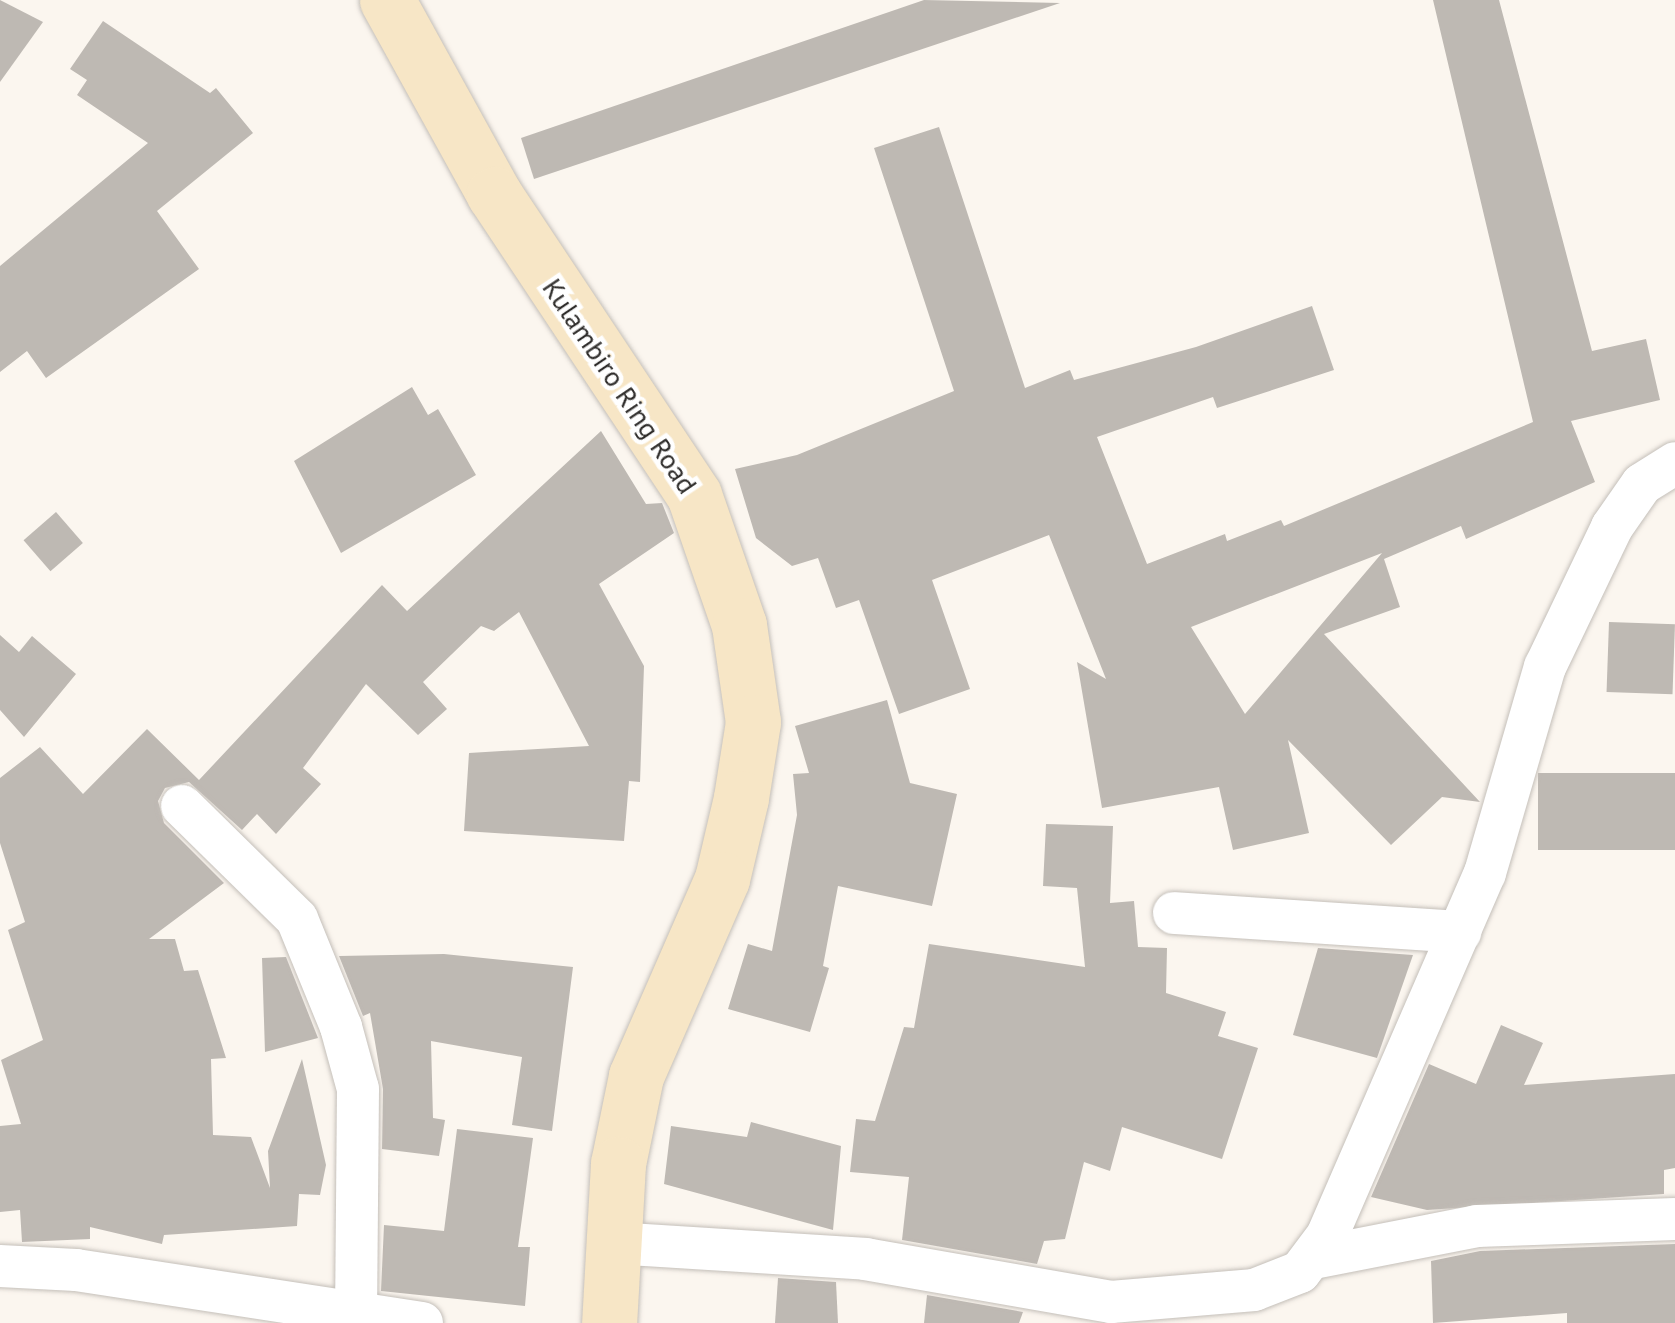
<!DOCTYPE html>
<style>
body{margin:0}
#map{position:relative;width:1675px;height:1323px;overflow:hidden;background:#fbf6ef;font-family:"PT Sans",sans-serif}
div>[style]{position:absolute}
.building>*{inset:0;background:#beb9b3;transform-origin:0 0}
.roads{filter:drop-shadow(0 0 2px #c4bfb9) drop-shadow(0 0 2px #c4bfb9)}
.street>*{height:42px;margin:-21px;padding:0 21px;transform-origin:21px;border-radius:21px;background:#fff}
.secondary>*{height:55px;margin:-27.5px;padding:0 27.5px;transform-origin:27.5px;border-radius:27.5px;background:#f7e6c6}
span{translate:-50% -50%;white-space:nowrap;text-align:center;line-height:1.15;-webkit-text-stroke:9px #fff;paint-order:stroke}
.street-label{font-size:28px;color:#2e2c2a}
</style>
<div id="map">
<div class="building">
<i style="clip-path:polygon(0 0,43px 22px,0 82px)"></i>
<i style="clip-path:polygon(924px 0,1060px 3px,534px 179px,521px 138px)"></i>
<i style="clip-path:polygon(evenodd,1433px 0,1499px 0,1592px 351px,1646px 339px,1660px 400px,1571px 421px,1595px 482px,1466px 539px,1461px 526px,1384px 559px,1400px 607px,1324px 634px,1480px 802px,1442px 797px,1391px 845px,1288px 740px,1309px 833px,1233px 850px,1219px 787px,1102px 808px,1077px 662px,1106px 679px,1049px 535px,932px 580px,970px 689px,899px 714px,859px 600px,836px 608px,818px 558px,792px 566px,756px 538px,735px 469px,797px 455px,954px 391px,874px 148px,939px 127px,1025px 388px,1070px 370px,1074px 380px,1196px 347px,1312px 306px,1334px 370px,1217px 408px,1213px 397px,1097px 437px,1147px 564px,1225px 534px,1227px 541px,1281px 520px,1284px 526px,1533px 422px,1433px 0,1382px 553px,1275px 679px,1245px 714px,1191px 627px,1382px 553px)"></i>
<i style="clip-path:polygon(103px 21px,210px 93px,216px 88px,253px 133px,157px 211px,199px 269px,46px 378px,27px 351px,0 372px,0 266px,148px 143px,77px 95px,87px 80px,70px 69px)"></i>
<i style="clip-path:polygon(412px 387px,428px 415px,438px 409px,476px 475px,341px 553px,294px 461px)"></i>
<i style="clip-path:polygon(601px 431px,646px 504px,662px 503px,674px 533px,599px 584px,644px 666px,640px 782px,629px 781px,624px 841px,464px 831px,469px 753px,589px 746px,519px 612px,494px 631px,481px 626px,423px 682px,447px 709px,418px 735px,366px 684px,303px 768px,321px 784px,276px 834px,257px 814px,242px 830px,189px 782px,165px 788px,158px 801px,164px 823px,224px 883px,149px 939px,175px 939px,184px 971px,198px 970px,226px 1058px,211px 1059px,213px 1135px,251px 1137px,270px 1188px,268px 1151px,302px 1059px,326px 1165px,320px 1195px,299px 1194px,297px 1226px,164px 1235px,162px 1244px,90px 1227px,90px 1239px,22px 1242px,20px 1210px,0 1212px,0 1126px,21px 1124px,1px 1060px,43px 1040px,8px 930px,25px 922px,0 843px,0 778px,40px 747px,83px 794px,147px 729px,199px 780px,382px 585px,407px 611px)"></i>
<i style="left:56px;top:512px;width:41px;height:43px;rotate:49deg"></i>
<i style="left:1609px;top:622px;width:66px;height:70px;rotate:2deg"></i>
<i style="clip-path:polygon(0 635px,19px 652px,32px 636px,76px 674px,24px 737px,0 710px)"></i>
<i style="clip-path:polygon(887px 700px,910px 783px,957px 794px,932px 906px,838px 886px,823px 966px,829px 968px,810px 1032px,728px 1009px,748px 944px,772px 951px,797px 815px,793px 774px,809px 773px,795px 726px)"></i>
<i style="left:1675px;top:773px;width:77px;height:137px;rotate:90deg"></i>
<i style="clip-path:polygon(1046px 824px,1113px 826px,1110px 903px,1134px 901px,1138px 947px,1167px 948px,1166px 993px,1226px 1012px,1218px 1036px,1258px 1048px,1222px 1159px,1122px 1127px,1110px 1171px,1084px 1162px,1065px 1239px,1044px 1241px,1037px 1264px,902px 1240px,909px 1177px,850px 1172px,856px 1119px,875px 1121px,904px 1027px,914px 1028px,929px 944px,1085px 967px,1077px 888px,1043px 886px)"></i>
<i style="clip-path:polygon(1318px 948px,1413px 955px,1377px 1058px,1293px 1035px)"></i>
<i style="clip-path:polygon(444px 954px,573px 967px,552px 1131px,512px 1125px,522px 1057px,431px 1041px,433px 1118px,445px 1120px,439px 1156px,382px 1149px,383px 1089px,370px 1013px,363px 1016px,339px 956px)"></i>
<i style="clip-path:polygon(286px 957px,318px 1038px,265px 1052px,262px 958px)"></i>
<i style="clip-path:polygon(1501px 1025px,1543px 1043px,1524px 1085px,1675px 1074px,1675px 1168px,1664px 1170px,1664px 1194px,1427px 1210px,1371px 1197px,1429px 1064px,1476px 1084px)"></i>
<i style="clip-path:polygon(751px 1122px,841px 1146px,833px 1230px,664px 1184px,671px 1126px,747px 1137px)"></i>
<i style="clip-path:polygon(457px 1129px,533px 1138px,518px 1247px,530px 1247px,525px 1306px,381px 1291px,384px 1225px,444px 1231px)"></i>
<i style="clip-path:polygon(1675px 1244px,1675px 1323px,1567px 1323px,1567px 1313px,1433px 1323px,1431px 1261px,1480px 1251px)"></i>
<i style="clip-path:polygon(778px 1278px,836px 1282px,838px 1323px,775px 1323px)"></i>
<i style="clip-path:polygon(927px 1295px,1023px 1312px,1019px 1323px,924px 1323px)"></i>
</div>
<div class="roads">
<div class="street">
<i style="left:182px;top:806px;width:161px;rotate:44.5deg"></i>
<i style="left:297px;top:919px;width:117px;rotate:67.8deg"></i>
<i style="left:341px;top:1027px;width:64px;rotate:74.7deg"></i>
<i style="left:358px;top:1089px;width:226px;rotate:90.5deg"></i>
<i style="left:1174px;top:913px;width:287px;rotate:3.8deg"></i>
<i style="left:614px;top:1243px;width:252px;rotate:3.6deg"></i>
<i style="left:865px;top:1259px;width:250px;rotate:9.9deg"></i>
<i style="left:1111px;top:1302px;width:144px;rotate:-4.8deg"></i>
<i style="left:1254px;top:1290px;width:49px;rotate:-21.4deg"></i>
<i style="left:1300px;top:1272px;width:45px;rotate:-53.1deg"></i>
<i style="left:1327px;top:1236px;width:396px;rotate:-66.5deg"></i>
<i style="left:1485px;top:873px;width:215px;rotate:-73.8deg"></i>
<i style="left:1545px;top:667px;width:155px;rotate:-64.4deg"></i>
<i style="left:1612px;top:527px;width:52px;rotate:-55.1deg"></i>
<i style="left:1642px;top:484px;width:39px;rotate:-32deg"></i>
<i style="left:1314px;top:1258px;width:166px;rotate:-11.1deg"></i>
<i style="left:1477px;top:1226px;width:198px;rotate:-2deg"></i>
<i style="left:0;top:1266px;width:76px;rotate:3deg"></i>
<i style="left:76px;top:1270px;width:350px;rotate:8.7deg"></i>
</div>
<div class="secondary">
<i style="left:387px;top:0;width:222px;rotate:61.1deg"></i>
<i style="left:494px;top:194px;width:361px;rotate:56.4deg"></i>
<i style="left:694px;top:495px;width:138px;rotate:70.9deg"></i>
<i style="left:739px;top:625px;width:98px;rotate:81.8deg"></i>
<i style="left:753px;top:722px;width:77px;rotate:99deg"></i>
<i style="left:741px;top:798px;width:83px;rotate:103.2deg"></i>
<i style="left:722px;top:879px;width:215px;rotate:113.6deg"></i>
<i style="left:636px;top:1076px;width:90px;rotate:101.6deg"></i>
<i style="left:618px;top:1164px;width:159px;rotate:93.2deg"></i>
</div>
</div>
<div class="street-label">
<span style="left:620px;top:386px;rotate:56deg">Kulambiro Ring Road</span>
</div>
</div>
